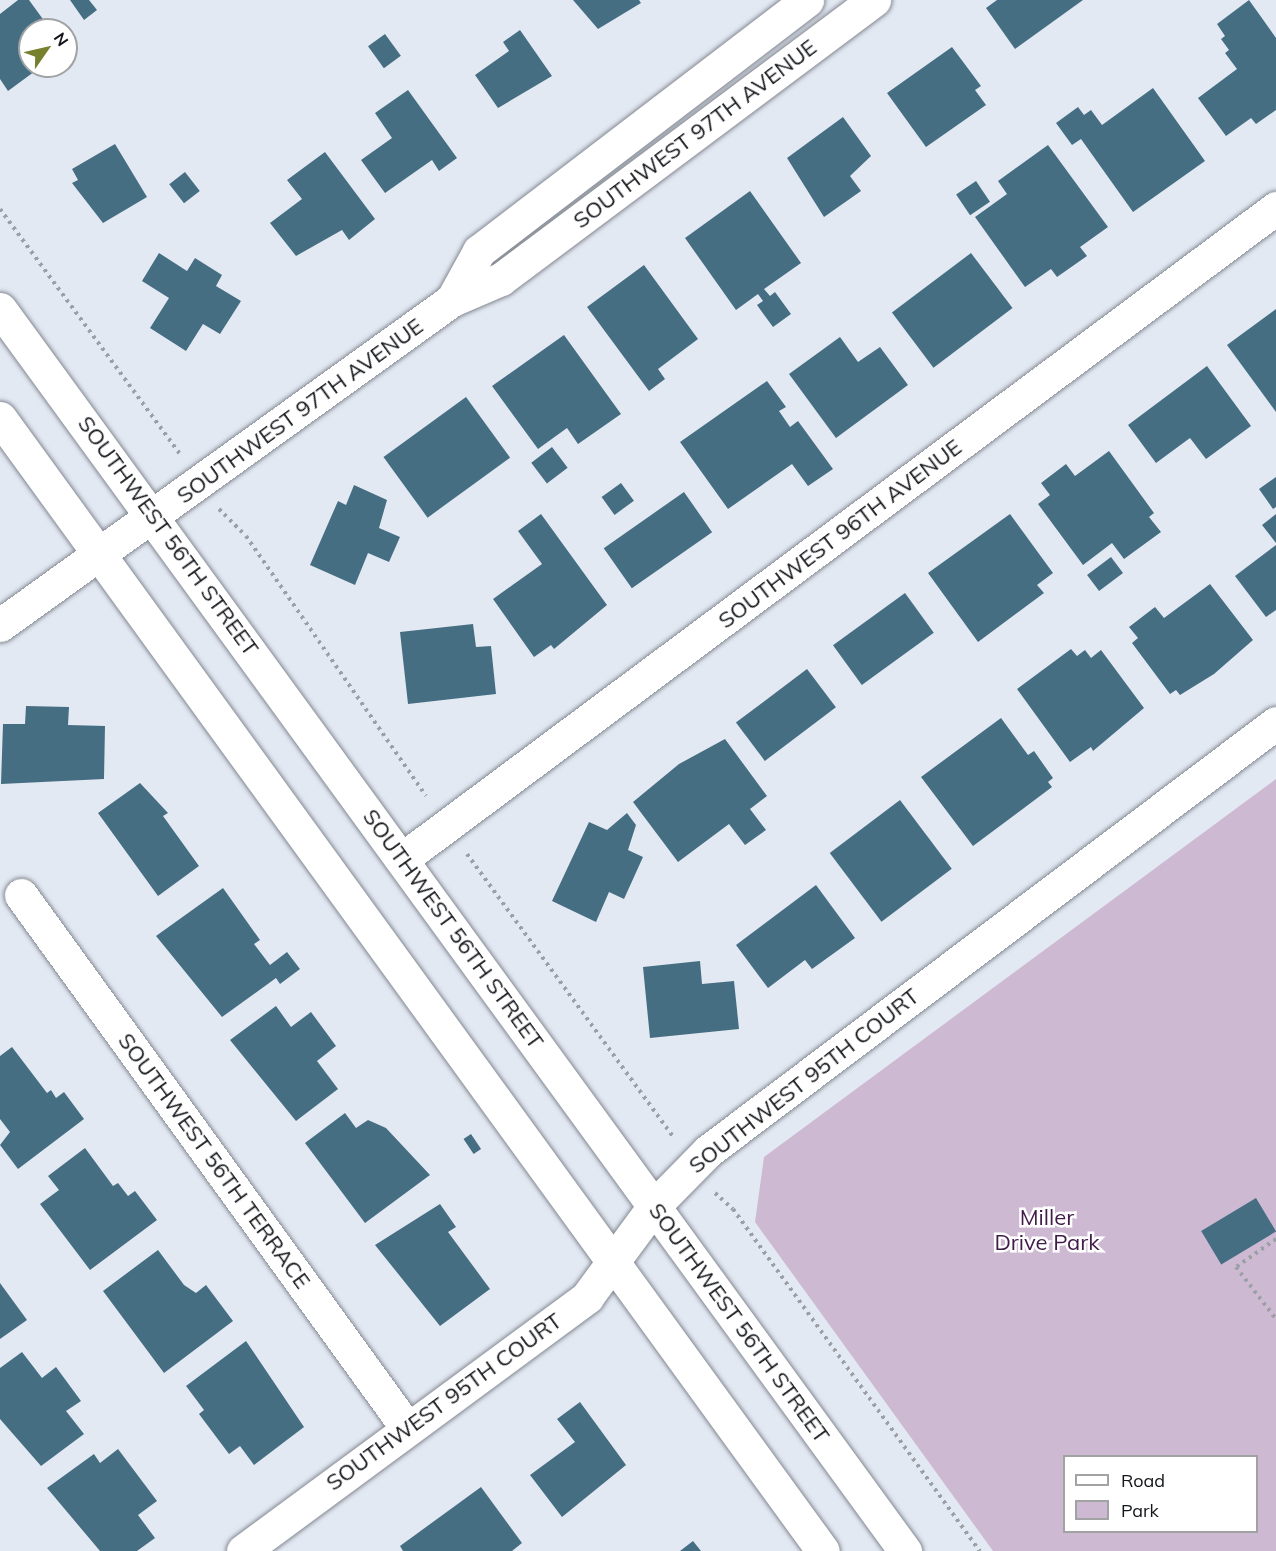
<!DOCTYPE html>
<style>
body{margin:0}
#map{position:relative;width:1276px;height:1551px;overflow:hidden;background:#e3e9f3;font-family:Mulish,sans-serif}
div>[style]{position:absolute}
.green>*{inset:0;background:#ceb9d3}
.building>*{inset:0;background:#466e83;transform-origin:0 0}
.path>*{height:4px;margin-top:-2px;transform-origin:0;background:repeating-linear-gradient(90deg,#9ba0a7 0 3px,transparent 0 7.5px)}
.roads{filter:drop-shadow(0 0 2px #838891) drop-shadow(0 0 2px #838891)}
.minor>*{height:33px;margin:-16.5px;padding:0 16.5px;transform-origin:16.5px;border-radius:16.5px;background:#fff}
.major>*{height:33px;margin:-16.5px;padding:0 16.5px;transform-origin:16.5px;border-radius:16.5px;background:#fff}
span{translate:-50% -50%;white-space:nowrap;text-align:center;line-height:1.15;-webkit-text-stroke:5px #fff;paint-order:stroke}
.street-label{font-size:22px;color:#14161a}
.park-label{font-size:22px;color:#401c48}
.legend{position:absolute;left:1063px;top:1455px;width:195px;height:78px;box-sizing:border-box;background:#fff;border:2px solid #a1a2a3;margin:0;padding:8px 10px;list-style:none;font-size:18px;color:#14161a}
.legend li{display:flex;align-items:center;gap:12px;height:30px}
.legend b{width:30px;border:2px solid #a1a2a3}
.north{position:absolute;left:18px;top:18px;width:60px;height:60px;box-sizing:border-box;background:#fff;border:2px solid #a1a2a3;border-radius:50%;rotate:56deg;font-size:16px;font-weight:700;line-height:24px;text-align:center;color:#14161a}
.north::after{content:'';display:block;margin:auto;width:21px;height:27px;background:#76802d;clip-path:polygon(50% 0,100% 100%,50% 72%,0 100%)}
</style>
<div id="map">
<div class="green">
<i style="clip-path:polygon(evenodd,1276px 779px,1276px 1551px,993px 1551px,755px 1222px,764px 1157px,1276px 779px,1064px 1456px,1256px 1456px,1256px 1532px,1064px 1532px,1064px 1456px)"></i>
</div>
<div class="building">
<i style="clip-path:polygon(18px 0,29px 0,45px 22px,25px 37px,30px 66px,42px 66px,8px 91px,0 79px,0 14px)"></i>
<i style="clip-path:polygon(70px 0,89px 0,97px 10px,84px 20px)"></i>
<i style="clip-path:polygon(573px 0,639px 0,641px 3px,598px 29px)"></i>
<i style="clip-path:polygon(997px 0,1083px 0,1015px 49px,986px 8px)"></i>
<i style="clip-path:polygon(1249px 0,1276px 38px,1276px 110px,1256px 124px,1251px 118px,1226px 136px,1198px 98px,1237px 69px,1225px 53px,1229px 50px,1221px 39px,1225px 36px,1217px 24px)"></i>
<i style="clip-path:polygon(520px 30px,552px 76px,498px 108px,475px 75px,509px 51px,503px 42px)"></i>
<i style="left:385px;top:34px;width:27px;height:21px;rotate:54deg"></i>
<i style="clip-path:polygon(952px 47px,981px 86px,975px 90px,986px 105px,926px 147px,887px 93px)"></i>
<i style="clip-path:polygon(1153px 88px,1205px 161px,1133px 212px,1081px 139px,1072px 145px,1056px 123px,1078px 107px,1084px 115px,1091px 110px,1102px 125px)"></i>
<i style="clip-path:polygon(408px 90px,457px 158px,439px 171px,432px 160px,385px 193px,361px 160px,392px 138px,375px 113px)"></i>
<i style="clip-path:polygon(843px 117px,871px 156px,850px 176px,861px 191px,824px 217px,787px 158px)"></i>
<i style="clip-path:polygon(115px 144px,147px 197px,103px 223px,72px 183px,78px 180px,72px 169px)"></i>
<i style="clip-path:polygon(1048px 145px,1108px 227px,1080px 247px,1087px 256px,1057px 277px,1051px 269px,1025px 287px,975px 217px,1007px 194px,998px 181px)"></i>
<i style="clip-path:polygon(325px 152px,375px 219px,349px 240px,342px 230px,296px 256px,270px 223px,302px 199px,287px 180px)"></i>
<i style="left:185px;top:172px;width:24px;height:20px;rotate:52deg"></i>
<i style="left:976px;top:181px;width:25px;height:24px;rotate:56deg"></i>
<i style="clip-path:polygon(750px 191px,801px 263px,764px 289px,770px 296px,775px 292px,791px 314px,773px 327px,757px 305px,763px 301px,758px 294px,736px 310px,685px 238px)"></i>
<i style="clip-path:polygon(159px 253px,187px 271px,195px 258px,222px 275px,216px 286px,241px 301px,220px 334px,203px 324px,186px 351px,150px 328px,169px 298px,142px 281px)"></i>
<i style="left:971px;top:253px;width:69px;height:99px;rotate:53deg"></i>
<i style="clip-path:polygon(644px 265px,698px 339px,658px 369px,665px 379px,649px 391px,587px 307px)"></i>
<i style="clip-path:polygon(1276px 309px,1276px 412px,1227px 345px)"></i>
<i style="clip-path:polygon(564px 335px,621px 414px,578px 444px,567px 428px,538px 449px,492px 386px)"></i>
<i style="clip-path:polygon(840px 337px,858px 362px,880px 347px,908px 385px,836px 438px,789px 374px)"></i>
<i style="clip-path:polygon(1207px 366px,1251px 426px,1206px 459px,1190px 438px,1156px 463px,1128px 425px)"></i>
<i style="clip-path:polygon(767px 381px,786px 407px,779px 411px,790px 427px,798px 421px,833px 469px,808px 486px,792px 464px,728px 509px,680px 442px)"></i>
<i style="left:466px;top:397px;width:75px;height:102px;rotate:54deg"></i>
<i style="left:552px;top:447px;width:26px;height:26px;rotate:53deg"></i>
<i style="clip-path:polygon(1109px 451px,1154px 513px,1149px 517px,1161px 532px,1124px 559px,1112px 543px,1083px 565px,1038px 504px,1050px 495px,1041px 483px,1066px 464px,1075px 476px)"></i>
<i style="clip-path:polygon(1276px 477px,1276px 507px,1273px 509px,1259px 489px)"></i>
<i style="left:621px;top:483px;width:22px;height:24px;rotate:54deg"></i>
<i style="clip-path:polygon(354px 485px,387px 500px,379px 528px,400px 537px,389px 562px,368px 553px,355px 585px,310px 565px,338px 501px,346px 505px)"></i>
<i style="left:684px;top:492px;width:49px;height:98px;rotate:55deg"></i>
<i style="clip-path:polygon(541px 514px,607px 605px,554px 649px,551px 645px,534px 657px,493px 599px,542px 564px,518px 531px)"></i>
<i style="clip-path:polygon(1010px 514px,1053px 573px,1037px 585px,1044px 593px,978px 642px,928px 573px)"></i>
<i style="clip-path:polygon(1276px 514px,1276px 543px,1262px 525px)"></i>
<i style="clip-path:polygon(1276px 545px,1276px 610px,1266px 617px,1235px 576px)"></i>
<i style="left:1111px;top:557px;width:20px;height:30px;rotate:53deg"></i>
<i style="clip-path:polygon(1210px 584px,1253px 640px,1214px 674px,1180px 695px,1176px 690px,1170px 694px,1132px 643px,1138px 638px,1129px 627px,1155px 607px,1164px 618px)"></i>
<i style="left:905px;top:593px;width:49px;height:89px;rotate:54deg"></i>
<i style="clip-path:polygon(473px 624px,476px 647px,491px 646px,496px 694px,408px 704px,400px 632px)"></i>
<i style="clip-path:polygon(1071px 649px,1077px 656px,1085px 650px,1091px 658px,1101px 650px,1144px 708px,1093px 751px,1091px 747px,1070px 762px,1017px 689px)"></i>
<i style="left:807px;top:669px;width:48px;height:89px;rotate:53deg"></i>
<i style="clip-path:polygon(26px 706px,69px 707px,68px 725px,105px 726px,104px 779px,1px 784px,3px 724px,25px 724px)"></i>
<i style="clip-path:polygon(1001px 718px,1028px 755px,1034px 751px,1053px 778px,1048px 782px,1052px 787px,973px 846px,921px 777px)"></i>
<i style="clip-path:polygon(725px 739px,767px 796px,750px 809px,766px 830px,745px 845px,729px 824px,678px 862px,633px 802px,679px 764px)"></i>
<i style="clip-path:polygon(140px 783px,168px 813px,163px 816px,199px 866px,158px 896px,98px 813px)"></i>
<i style="left:900px;top:800px;width:86px;height:88px;rotate:53deg"></i>
<i style="clip-path:polygon(627px 813px,636px 825px,628px 850px,643px 857px,624px 899px,609px 892px,596px 922px,552px 901px,589px 822px,607px 830px)"></i>
<i style="clip-path:polygon(816px 885px,855px 938px,812px 969px,805px 960px,768px 988px,736px 945px)"></i>
<i style="clip-path:polygon(223px 888px,260px 940px,254px 944px,270px 965px,287px 952px,300px 969px,280px 984px,276px 978px,222px 1017px,156px 936px)"></i>
<i style="clip-path:polygon(700px 961px,702px 984px,734px 981px,739px 1029px,650px 1038px,643px 967px)"></i>
<i style="clip-path:polygon(276px 1006px,291px 1027px,311px 1012px,336px 1046px,317px 1061px,338px 1089px,296px 1121px,230px 1040px)"></i>
<i style="clip-path:polygon(12px 1047px,47px 1093px,51px 1090px,56px 1098px,64px 1092px,84px 1119px,18px 1169px,0 1145px,10px 1132px,0 1119px,0 1056px)"></i>
<i style="clip-path:polygon(345px 1113px,356px 1128px,368px 1120px,386px 1128px,430px 1175px,365px 1223px,305px 1143px)"></i>
<i style="left:471px;top:1134px;width:18px;height:9px;rotate:56deg"></i>
<i style="clip-path:polygon(85px 1148px,113px 1186px,118px 1183px,128px 1196px,135px 1191px,157px 1220px,90px 1270px,40px 1204px,59px 1190px,48px 1176px)"></i>
<i style="left:1256px;top:1198px;width:39px;height:64px;rotate:59deg"></i>
<i style="clip-path:polygon(440px 1204px,456px 1227px,448px 1232px,490px 1289px,440px 1326px,375px 1245px)"></i>
<i style="clip-path:polygon(158px 1250px,184px 1285px,196px 1293px,206px 1285px,233px 1321px,164px 1373px,103px 1291px)"></i>
<i style="clip-path:polygon(0 1283px,27px 1320px,0 1339px)"></i>
<i style="clip-path:polygon(246px 1341px,304px 1427px,254px 1465px,240px 1446px,229px 1454px,199px 1414px,204px 1410px,186px 1386px)"></i>
<i style="clip-path:polygon(22px 1352px,42px 1378px,56px 1367px,81px 1401px,66px 1411px,84px 1434px,41px 1466px,0 1419px,0 1368px)"></i>
<i style="clip-path:polygon(580px 1402px,626px 1465px,562px 1517px,530px 1475px,575px 1442px,557px 1419px)"></i>
<i style="clip-path:polygon(118px 1449px,157px 1501px,138px 1515px,155px 1538px,137px 1551px,100px 1551px,47px 1488px,94px 1454px,100px 1463px)"></i>
<i style="clip-path:polygon(481px 1487px,522px 1543px,512px 1551px,403px 1551px,400px 1546px)"></i>
<i style="clip-path:polygon(693px 1541px,701px 1551px,680px 1551px)"></i>
</div>
<div class="path">
<i style="left:0;top:209px;width:304px;rotate:53.7deg"></i>
<i style="left:219px;top:509px;width:38px;rotate:45deg"></i>
<i style="left:246px;top:536px;width:316px;rotate:55.3deg"></i>
<i style="left:467px;top:854px;width:349px;rotate:53.9deg"></i>
<i style="left:715px;top:1193px;width:24px;rotate:42deg"></i>
<i style="left:733px;top:1209px;width:422px;rotate:54.2deg"></i>
<i style="left:1276px;top:1239px;width:49px;rotate:145deg"></i>
<i style="left:1236px;top:1267px;width:66px;rotate:52.4deg"></i>
</div>
<div class="roads">
<div class="minor">
<i style="left:452px;top:300px;width:56px;rotate:-61.1deg"></i>
<i style="left:479px;top:251px;width:413px;rotate:-37.4deg"></i>
<i style="left:0;top:625px;width:557px;rotate:-35.72deg"></i>
<i style="left:452px;top:300px;width:53px;rotate:-23.2deg"></i>
<i style="left:501px;top:279px;width:466px;rotate:-36.8deg"></i>
<i style="left:402px;top:859px;width:1090px;rotate:-36.68deg"></i>
<i style="left:21px;top:895px;width:658px;rotate:54.09deg"></i>
<i style="left:243px;top:1551px;width:428px;rotate:-36.4deg"></i>
<i style="left:587px;top:1297px;width:113px;rotate:-53.6deg"></i>
<i style="left:654px;top:1206px;width:77px;rotate:-45.5deg"></i>
<i style="left:708px;top:1151px;width:711px;rotate:-37deg"></i>
</div>
<div class="major">
<i style="left:0;top:309px;width:1537px;rotate:53.92deg"></i>
<i style="left:0;top:418px;width:1400px;rotate:54.01deg"></i>
</div>
</div>
<div class="street-label">
<span style="left:695px;top:134px;rotate:-37deg">SOUTHWEST 97TH AVENUE</span>
<span style="left:300px;top:411px;rotate:-36deg">SOUTHWEST 97TH AVENUE</span>
<span style="left:840px;top:534px;rotate:-37deg">SOUTHWEST 96TH AVENUE</span>
<span style="left:168px;top:536px;rotate:54deg">SOUTHWEST 56TH STREET</span>
<span style="left:453px;top:929px;rotate:54deg">SOUTHWEST 56TH STREET</span>
<span style="left:804px;top:1081px;rotate:-38deg">SOUTHWEST 95TH COURT</span>
<span style="left:214px;top:1161px;rotate:54deg">SOUTHWEST 56TH TERRACE</span>
<span style="left:739px;top:1323px;rotate:54deg">SOUTHWEST 56TH STREET</span>
<span style="left:444px;top:1402px;rotate:-36deg">SOUTHWEST 95TH COURT</span>
</div>
<div class="park-label">
<span style="left:1047px;top:1230px">Miller<br>Drive Park</span>
</div>
<ul class="legend">
<li><b style="height:8px;background:#fff"></b>Road</li>
<li><b style="height:16px;background:#ceb9d3"></b>Park</li>
</ul>
<div class="north">N</div>
</div>
